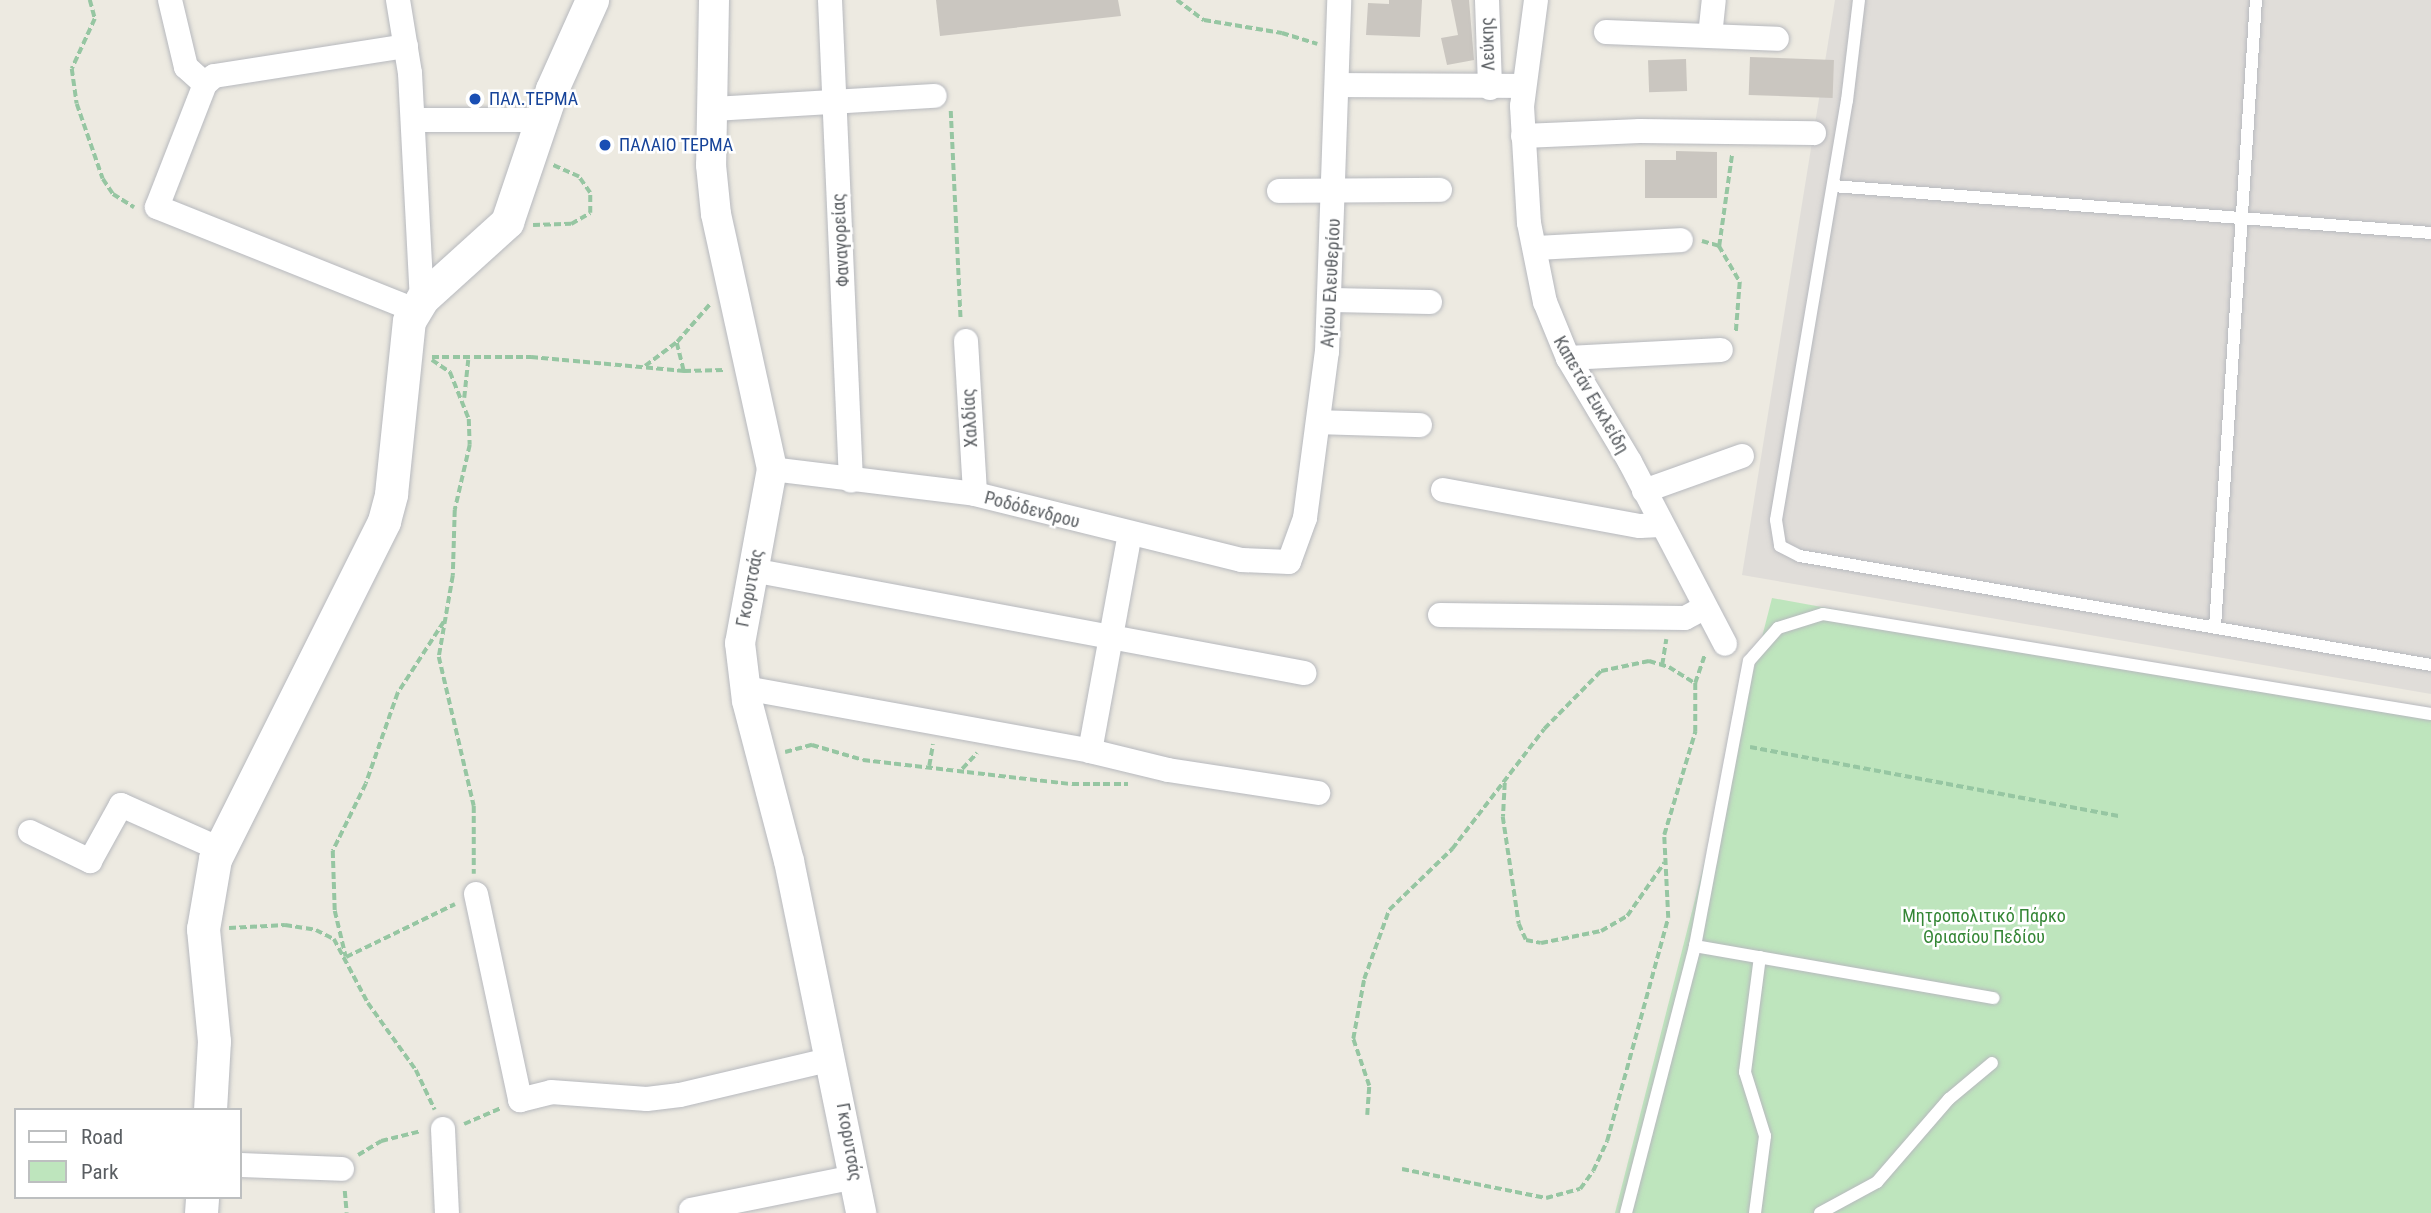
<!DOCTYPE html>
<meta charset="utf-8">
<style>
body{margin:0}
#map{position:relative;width:2431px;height:1213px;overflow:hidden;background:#edeae1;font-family:"Roboto Condensed",sans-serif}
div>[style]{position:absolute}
.industrial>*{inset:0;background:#e0ddd9}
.green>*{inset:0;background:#bee5bd}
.building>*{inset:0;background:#cac6c0;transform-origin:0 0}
.path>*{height:3.5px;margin-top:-1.75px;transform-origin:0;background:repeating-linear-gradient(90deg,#96c6a2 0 7px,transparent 0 10.5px)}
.roads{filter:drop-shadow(0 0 2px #b7b9be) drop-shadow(0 0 2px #b7b9be)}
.service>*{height:12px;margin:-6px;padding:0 6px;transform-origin:6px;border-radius:6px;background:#fff}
.minor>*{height:24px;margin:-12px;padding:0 12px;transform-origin:12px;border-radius:12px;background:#fff}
.tertiary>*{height:30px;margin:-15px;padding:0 15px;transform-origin:15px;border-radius:15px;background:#fff}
.secondary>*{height:33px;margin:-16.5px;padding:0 16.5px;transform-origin:16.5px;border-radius:16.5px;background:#fff}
.dots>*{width:19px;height:19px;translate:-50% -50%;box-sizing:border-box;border:4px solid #fff;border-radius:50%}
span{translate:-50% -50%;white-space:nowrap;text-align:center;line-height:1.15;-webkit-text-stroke:5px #fff;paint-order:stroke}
.street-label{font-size:18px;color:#5a5e62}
.transit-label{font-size:18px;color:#164399}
.left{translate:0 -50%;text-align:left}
.park-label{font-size:18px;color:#348635}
.legend{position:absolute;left:14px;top:1108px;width:228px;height:91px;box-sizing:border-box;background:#fff;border:2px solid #bdbfc0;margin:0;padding:9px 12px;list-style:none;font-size:21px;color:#5a5e62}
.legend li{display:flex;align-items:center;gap:14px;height:35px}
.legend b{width:35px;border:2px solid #bdbfc0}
</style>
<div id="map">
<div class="industrial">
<i style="clip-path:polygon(1835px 0,2431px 0,2431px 694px,1742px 575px)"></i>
</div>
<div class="green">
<i style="clip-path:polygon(1772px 598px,2431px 718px,2431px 1213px,1615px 1213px)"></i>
</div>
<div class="building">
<i style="clip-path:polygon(936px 0,1118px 0,1121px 16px,940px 36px)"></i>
<i style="clip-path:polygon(1389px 0,1422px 0,1420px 37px,1366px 35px,1368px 3px,1389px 4px)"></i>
<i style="clip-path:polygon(1451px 0,1469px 0,1474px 60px,1447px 65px,1441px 38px,1458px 35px)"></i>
<i style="left:1750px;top:57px;width:84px;height:38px;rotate:2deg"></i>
<i style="left:1686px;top:59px;width:32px;height:38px;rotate:88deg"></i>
<i style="clip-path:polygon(1676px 151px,1717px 152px,1717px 198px,1645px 198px,1645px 160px,1676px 160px)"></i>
</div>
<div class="path">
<i style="left:90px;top:0;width:20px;rotate:75deg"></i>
<i style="left:95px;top:19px;width:55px;rotate:114.7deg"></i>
<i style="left:72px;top:69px;width:35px;rotate:82deg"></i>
<i style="left:77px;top:104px;width:79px;rotate:70.9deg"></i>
<i style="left:103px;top:179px;width:18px;rotate:56deg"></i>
<i style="left:113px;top:194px;width:25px;rotate:32deg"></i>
<i style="left:1177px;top:0;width:34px;rotate:37deg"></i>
<i style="left:1204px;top:20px;width:79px;rotate:9.5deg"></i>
<i style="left:1282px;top:33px;width:37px;rotate:17deg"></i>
<i style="left:951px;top:111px;width:209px;rotate:87.3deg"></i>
<i style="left:533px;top:225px;width:38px;rotate:-2deg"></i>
<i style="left:571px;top:224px;width:22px;rotate:-30deg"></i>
<i style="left:590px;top:213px;width:20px;rotate:-90deg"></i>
<i style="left:590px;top:193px;width:19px;rotate:-125deg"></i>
<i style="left:579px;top:177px;width:30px;rotate:-156deg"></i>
<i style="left:1702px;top:241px;width:18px;rotate:16deg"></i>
<i style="left:1719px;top:246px;width:42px;rotate:59.7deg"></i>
<i style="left:1740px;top:282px;width:51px;rotate:94.5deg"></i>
<i style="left:1719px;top:246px;width:93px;rotate:-82deg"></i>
<i style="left:677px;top:343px;width:29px;rotate:76deg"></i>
<i style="left:432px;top:357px;width:99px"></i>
<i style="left:531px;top:357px;width:154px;rotate:5.2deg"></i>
<i style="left:684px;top:371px;width:40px;rotate:-1.4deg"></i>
<i style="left:432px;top:360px;width:22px;rotate:34deg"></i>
<i style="left:450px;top:372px;width:51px;rotate:68deg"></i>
<i style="left:469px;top:419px;width:26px;rotate:88deg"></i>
<i style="left:470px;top:445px;width:67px;rotate:103deg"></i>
<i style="left:455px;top:510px;width:66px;rotate:91.7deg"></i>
<i style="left:453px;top:576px;width:82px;rotate:99.8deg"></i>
<i style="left:439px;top:657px;width:153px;rotate:76.8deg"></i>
<i style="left:474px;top:806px;width:68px;rotate:90deg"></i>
<i style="left:645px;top:366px;width:40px;rotate:-37deg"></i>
<i style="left:677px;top:342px;width:50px;rotate:-49deg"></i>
<i style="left:464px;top:398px;width:38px;rotate:-84deg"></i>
<i style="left:444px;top:622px;width:85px;rotate:122.9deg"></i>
<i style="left:398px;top:693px;width:96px;rotate:109.4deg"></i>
<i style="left:366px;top:784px;width:75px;rotate:116.2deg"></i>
<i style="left:333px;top:851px;width:60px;rotate:88.1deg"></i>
<i style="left:335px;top:911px;width:47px;rotate:76.6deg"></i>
<i style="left:346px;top:957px;width:121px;rotate:-25.9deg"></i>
<i style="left:1662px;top:665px;width:26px;rotate:-81deg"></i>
<i style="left:1750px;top:747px;width:375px;rotate:10.6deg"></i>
<i style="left:785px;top:752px;width:28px;rotate:-15deg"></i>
<i style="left:812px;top:745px;width:53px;rotate:16.4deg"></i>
<i style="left:863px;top:760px;width:210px;rotate:6.6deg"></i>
<i style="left:1072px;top:784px;width:56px"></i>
<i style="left:929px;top:766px;width:22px;rotate:-80deg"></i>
<i style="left:962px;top:769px;width:22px;rotate:-47deg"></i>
<i style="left:1505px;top:783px;width:34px;rotate:93deg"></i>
<i style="left:1503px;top:817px;width:108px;rotate:81.5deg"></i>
<i style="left:1519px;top:924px;width:17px;rotate:66deg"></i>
<i style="left:1526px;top:940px;width:15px;rotate:11deg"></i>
<i style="left:1541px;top:943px;width:61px;rotate:-11.3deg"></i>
<i style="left:1601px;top:931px;width:30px;rotate:-30deg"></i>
<i style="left:1627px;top:916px;width:65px;rotate:-55.1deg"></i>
<i style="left:229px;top:928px;width:56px;rotate:-3.1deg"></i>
<i style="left:285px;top:925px;width:31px;rotate:9deg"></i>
<i style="left:316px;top:930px;width:20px;rotate:27deg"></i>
<i style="left:334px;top:939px;width:72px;rotate:62deg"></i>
<i style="left:368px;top:1003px;width:82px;rotate:54.4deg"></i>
<i style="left:416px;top:1070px;width:44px;rotate:64.6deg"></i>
<i style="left:1367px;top:1115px;width:29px;rotate:-86deg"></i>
<i style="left:1369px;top:1086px;width:50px;rotate:-108.8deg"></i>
<i style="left:1353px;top:1039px;width:61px;rotate:-79.6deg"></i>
<i style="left:1364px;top:979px;width:73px;rotate:-70.1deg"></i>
<i style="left:1389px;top:910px;width:88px;rotate:-44.1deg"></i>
<i style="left:1452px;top:849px;width:151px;rotate:-52.5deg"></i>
<i style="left:1544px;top:729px;width:81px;rotate:-45.5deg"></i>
<i style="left:1601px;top:671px;width:49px;rotate:-11.8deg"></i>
<i style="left:1649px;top:661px;width:21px;rotate:17deg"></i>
<i style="left:1669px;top:667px;width:31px;rotate:32deg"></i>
<i style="left:464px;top:1124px;width:40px;rotate:-23.4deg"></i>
<i style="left:358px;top:1155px;width:27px;rotate:-31deg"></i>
<i style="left:381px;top:1141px;width:41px;rotate:-14deg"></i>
<i style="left:1402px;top:1169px;width:147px;rotate:11.4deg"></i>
<i style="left:1546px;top:1198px;width:35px;rotate:-15deg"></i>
<i style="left:1580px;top:1189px;width:22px;rotate:-54deg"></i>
<i style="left:1593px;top:1171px;width:33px;rotate:-65deg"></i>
<i style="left:1607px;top:1141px;width:231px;rotate:-74.7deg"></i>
<i style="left:1668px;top:918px;width:83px;rotate:-92.8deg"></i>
<i style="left:1664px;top:835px;width:108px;rotate:-73.2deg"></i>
<i style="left:1695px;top:732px;width:49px;rotate:-90deg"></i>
<i style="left:1695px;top:683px;width:31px;rotate:-71deg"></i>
<i style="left:345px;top:1191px;width:22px;rotate:85deg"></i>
</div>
<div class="roads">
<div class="service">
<i style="left:1859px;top:0;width:101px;rotate:96.8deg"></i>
<i style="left:1847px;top:100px;width:426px;rotate:99.6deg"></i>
<i style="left:1776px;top:520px;width:26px;rotate:81deg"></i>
<i style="left:1780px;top:546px;width:22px;rotate:27deg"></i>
<i style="left:1800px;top:556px;width:640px;rotate:9.8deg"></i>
<i style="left:1833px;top:186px;width:600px;rotate:4.49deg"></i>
<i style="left:2215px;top:627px;width:628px;rotate:-86.26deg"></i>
<i style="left:1695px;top:946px;width:303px;rotate:9.9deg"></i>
<i style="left:1626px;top:1213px;width:276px;rotate:-75.5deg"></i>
<i style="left:1695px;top:946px;width:290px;rotate:-79.3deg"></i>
<i style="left:1749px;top:661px;width:44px;rotate:-48.7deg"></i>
<i style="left:1778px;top:628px;width:47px;rotate:-17.3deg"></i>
<i style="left:1823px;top:614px;width:616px;rotate:9.34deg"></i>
<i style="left:1755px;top:1213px;width:78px;rotate:-82.6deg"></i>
<i style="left:1765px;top:1136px;width:67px;rotate:-107.4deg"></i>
<i style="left:1745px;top:1072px;width:116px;rotate:-82.6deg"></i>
<i style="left:1820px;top:1213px;width:65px;rotate:-28.5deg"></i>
<i style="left:1877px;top:1182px;width:110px;rotate:-49.1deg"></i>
<i style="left:1949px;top:1099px;width:56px;rotate:-39.9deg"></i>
</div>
<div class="minor">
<i style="left:170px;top:0;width:69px;rotate:76.6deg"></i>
<i style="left:186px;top:67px;width:25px;rotate:42deg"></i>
<i style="left:398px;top:0;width:74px;rotate:80.7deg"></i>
<i style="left:410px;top:73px;width:226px;rotate:87deg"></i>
<i style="left:830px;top:0;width:481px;rotate:87.5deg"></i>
<i style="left:1487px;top:0;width:88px;rotate:88deg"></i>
<i style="left:1536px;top:0;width:107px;rotate:97.5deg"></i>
<i style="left:1522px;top:106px;width:117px;rotate:86.6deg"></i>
<i style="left:1529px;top:223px;width:81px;rotate:78.6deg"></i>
<i style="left:1545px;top:302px;width:61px;rotate:67.7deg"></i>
<i style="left:1568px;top:358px;width:121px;rotate:59.2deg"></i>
<i style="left:1630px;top:462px;width:205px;rotate:62.4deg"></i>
<i style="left:1606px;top:32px;width:171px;rotate:2.3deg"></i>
<i style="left:1710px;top:36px;width:36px;rotate:-84deg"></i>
<i style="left:406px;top:46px;width:194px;rotate:171.1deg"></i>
<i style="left:214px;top:76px;width:12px;rotate:138deg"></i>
<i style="left:205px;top:84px;width:132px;rotate:111.3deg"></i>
<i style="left:157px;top:207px;width:278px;rotate:21.8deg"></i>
<i style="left:1339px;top:85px;width:185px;rotate:0.3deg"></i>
<i style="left:713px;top:109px;width:222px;rotate:-3.4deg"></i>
<i style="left:413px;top:120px;width:130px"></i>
<i style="left:1523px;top:136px;width:117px;rotate:-2.4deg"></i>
<i style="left:1640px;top:131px;width:174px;rotate:0.7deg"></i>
<i style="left:1279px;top:191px;width:161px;rotate:-0.4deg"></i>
<i style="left:1535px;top:248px;width:146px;rotate:-3.1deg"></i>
<i style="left:1331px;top:300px;width:99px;rotate:1.2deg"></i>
<i style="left:966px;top:341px;width:153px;rotate:86.6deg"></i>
<i style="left:1568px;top:358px;width:153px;rotate:-3deg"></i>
<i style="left:1318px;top:422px;width:102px;rotate:1.7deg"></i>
<i style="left:772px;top:469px;width:205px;rotate:7deg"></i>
<i style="left:975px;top:494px;width:274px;rotate:13.9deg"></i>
<i style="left:1241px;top:560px;width:48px;rotate:2.4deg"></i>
<i style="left:1289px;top:562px;width:47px;rotate:-70deg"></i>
<i style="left:1305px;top:518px;width:167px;rotate:-82.5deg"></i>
<i style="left:1327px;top:352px;width:352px;rotate:-88deg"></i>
<i style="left:1443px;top:490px;width:200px;rotate:10.4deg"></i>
<i style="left:1640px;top:526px;width:21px;rotate:-3deg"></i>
<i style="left:1644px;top:491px;width:104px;rotate:-19.7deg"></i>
<i style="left:752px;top:570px;width:562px;rotate:10.57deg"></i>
<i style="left:1440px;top:615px;width:245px;rotate:0.7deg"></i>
<i style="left:1685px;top:618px;width:21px;rotate:-28deg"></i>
<i style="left:745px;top:688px;width:351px;rotate:10.3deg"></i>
<i style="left:1090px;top:751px;width:80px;rotate:13.7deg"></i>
<i style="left:1168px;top:770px;width:152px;rotate:8.7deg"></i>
<i style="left:1090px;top:751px;width:221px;rotate:-79.6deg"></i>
<i style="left:30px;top:832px;width:67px;rotate:25.8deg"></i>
<i style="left:90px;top:861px;width:64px;rotate:-61deg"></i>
<i style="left:121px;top:805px;width:108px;rotate:24deg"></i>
<i style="left:476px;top:894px;width:211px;rotate:77.9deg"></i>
<i style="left:520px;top:1100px;width:32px;rotate:-14deg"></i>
<i style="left:551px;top:1092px;width:96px;rotate:4.2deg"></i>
<i style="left:647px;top:1099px;width:33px;rotate:-7deg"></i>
<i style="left:680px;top:1095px;width:156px;rotate:-13.3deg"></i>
<i style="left:443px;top:1129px;width:84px;rotate:87.3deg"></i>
<i style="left:240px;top:1165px;width:102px;rotate:2.2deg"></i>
<i style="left:691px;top:1210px;width:167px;rotate:-11.4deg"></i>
</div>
<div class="tertiary">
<i style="left:714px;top:0;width:165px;rotate:91deg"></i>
<i style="left:711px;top:165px;width:49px;rotate:84.2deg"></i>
<i style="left:716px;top:214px;width:261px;rotate:77.6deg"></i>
<i style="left:772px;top:469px;width:177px;rotate:100.4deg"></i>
<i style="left:740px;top:643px;width:58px;rotate:83.1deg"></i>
<i style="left:747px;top:701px;width:165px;rotate:75.3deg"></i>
<i style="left:789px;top:861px;width:359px;rotate:78.4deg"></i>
</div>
<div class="secondary">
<i style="left:210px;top:1110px;width:69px;rotate:-86.7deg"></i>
<i style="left:214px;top:1041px;width:113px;rotate:-95.6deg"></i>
<i style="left:203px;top:929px;width:71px;rotate:-80.3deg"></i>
<i style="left:215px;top:859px;width:378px;rotate:-63.4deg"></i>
<i style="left:384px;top:521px;width:28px;rotate:-75deg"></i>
<i style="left:391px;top:494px;width:174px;rotate:-84.1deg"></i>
<i style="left:409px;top:321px;width:26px;rotate:-59deg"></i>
<i style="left:422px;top:299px;width:115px;rotate:-42.2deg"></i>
<i style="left:507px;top:222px;width:140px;rotate:-71.3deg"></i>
<i style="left:552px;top:89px;width:98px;rotate:-65.8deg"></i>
<i style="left:201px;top:1213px;width:16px;rotate:-86deg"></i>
</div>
</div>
<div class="dots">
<i style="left:475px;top:99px;background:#1a4fb4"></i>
<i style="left:605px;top:145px;background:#1a4fb4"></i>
</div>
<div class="street-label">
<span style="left:1488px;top:44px;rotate:-92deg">Λεύκης</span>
<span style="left:841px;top:240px;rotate:-93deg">Φαναγορείας</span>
<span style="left:1331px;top:283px;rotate:-87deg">Αγίου Ελευθερίου</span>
<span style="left:1591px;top:395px;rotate:60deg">Καπετάν Ευκλείδη</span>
<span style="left:970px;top:418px;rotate:-93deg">Χαλδίας</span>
<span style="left:1032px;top:510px;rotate:15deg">Ροδόδενδρου</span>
<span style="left:750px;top:588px;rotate:-79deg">Γκορυτσάς</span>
<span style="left:849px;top:1142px;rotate:80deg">Γκορυτσάς</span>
</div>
<div class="transit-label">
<span class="left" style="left:489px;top:99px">ΠΑΛ.ΤΕΡΜΑ</span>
<span class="left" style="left:619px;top:145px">ΠΑΛΑΙΟ ΤΕΡΜΑ</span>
</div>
<div class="park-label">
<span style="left:1984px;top:927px">Μητροπολιτικό Πάρκο<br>Θριασίου Πεδίου</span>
</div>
<ul class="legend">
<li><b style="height:9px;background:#fff"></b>Road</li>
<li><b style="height:19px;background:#bee5bd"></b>Park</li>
</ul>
</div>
